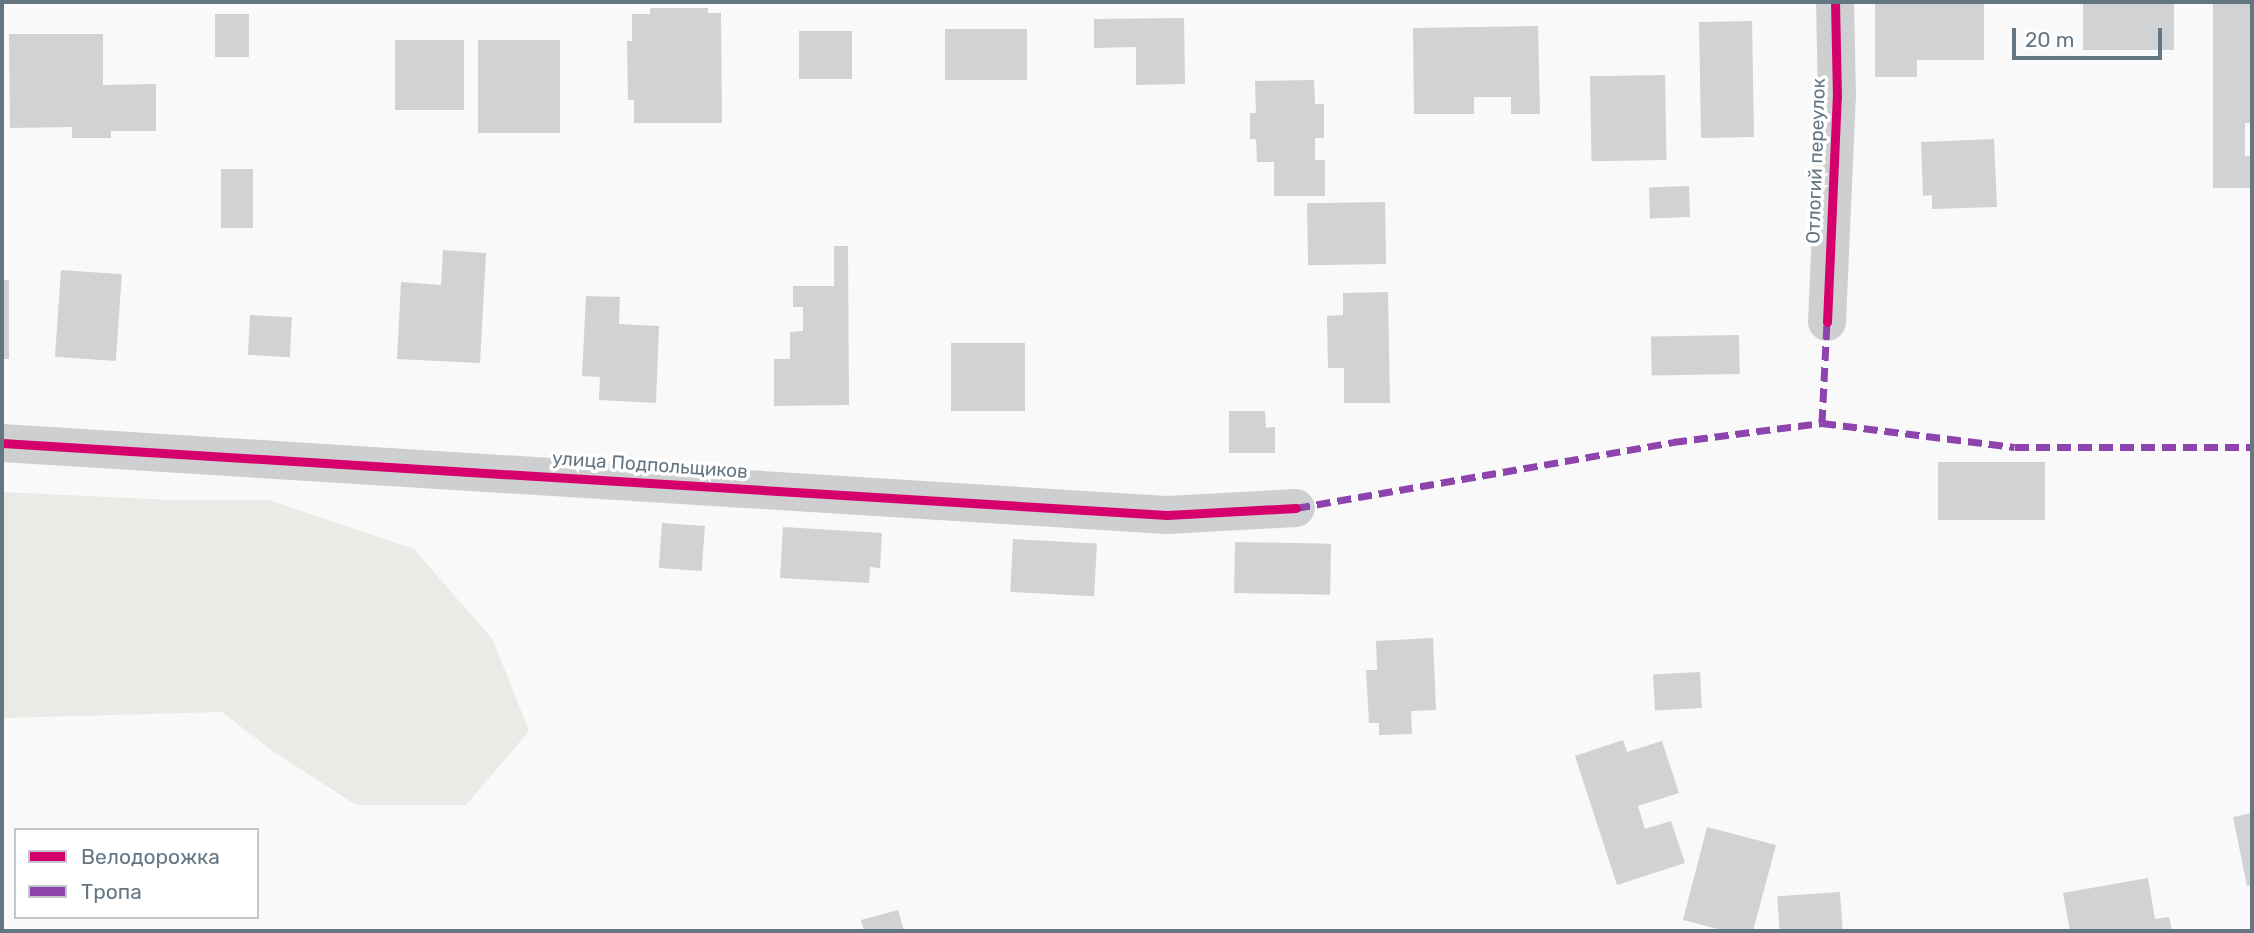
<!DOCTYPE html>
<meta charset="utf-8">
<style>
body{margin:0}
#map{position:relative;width:2254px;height:933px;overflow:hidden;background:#f9f9f9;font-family:Rubik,sans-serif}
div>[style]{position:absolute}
.green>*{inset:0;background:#e8ebe6}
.building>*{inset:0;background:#d0d2d3;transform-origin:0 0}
.street>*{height:38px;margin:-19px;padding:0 19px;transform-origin:19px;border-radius:19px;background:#cecfd0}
.quiet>*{height:7px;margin-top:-3.5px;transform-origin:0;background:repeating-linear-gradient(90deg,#8e44ad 0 14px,transparent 0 21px)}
.cycleway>*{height:9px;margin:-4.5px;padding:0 4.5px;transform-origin:4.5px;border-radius:4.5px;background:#d6006c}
span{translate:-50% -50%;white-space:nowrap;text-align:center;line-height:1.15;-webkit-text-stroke:7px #fff;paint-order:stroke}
.street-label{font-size:19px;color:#657683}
.frame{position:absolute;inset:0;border:4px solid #657683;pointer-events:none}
.legend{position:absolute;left:14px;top:828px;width:245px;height:91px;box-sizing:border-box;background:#fff;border:2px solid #c1c8cd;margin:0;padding:9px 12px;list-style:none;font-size:21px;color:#657683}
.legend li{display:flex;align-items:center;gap:14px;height:35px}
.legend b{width:35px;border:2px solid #c1c8cd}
.scale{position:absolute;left:2012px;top:28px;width:150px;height:32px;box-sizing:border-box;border:4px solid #657683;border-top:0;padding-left:9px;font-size:21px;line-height:24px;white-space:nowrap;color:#657683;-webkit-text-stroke:5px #fff;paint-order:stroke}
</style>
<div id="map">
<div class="green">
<i style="clip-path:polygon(2px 492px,171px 500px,269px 500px,414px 549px,493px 640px,529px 731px,466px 805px,356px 805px,274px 752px,222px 712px,2px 718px)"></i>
</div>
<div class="building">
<i style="clip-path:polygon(1875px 2px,1984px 2px,1984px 60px,1917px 60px,1917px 77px,1875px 77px)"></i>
<i style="left:2083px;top:2px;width:91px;height:48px"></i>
<i style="clip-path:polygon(2213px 2px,2251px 2px,2252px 123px,2245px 123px,2245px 156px,2252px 156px,2252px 188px,2213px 188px)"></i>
<i style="clip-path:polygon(650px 8px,708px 8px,708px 13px,721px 13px,722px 123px,634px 123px,634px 100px,628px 100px,627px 41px,632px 41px,632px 14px,650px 14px)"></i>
<i style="left:215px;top:14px;width:34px;height:43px"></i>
<i style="clip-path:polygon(1184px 18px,1185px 84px,1136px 85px,1136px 47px,1094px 48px,1094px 19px)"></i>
<i style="left:1752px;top:21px;width:116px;height:53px;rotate:89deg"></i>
<i style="clip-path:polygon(1538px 26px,1540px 114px,1511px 114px,1511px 97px,1474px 97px,1474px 114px,1414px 114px,1413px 28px)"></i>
<i style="left:945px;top:29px;width:82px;height:51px"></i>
<i style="left:852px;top:31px;width:48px;height:53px;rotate:90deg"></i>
<i style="clip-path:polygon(9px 34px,103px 34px,103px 85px,156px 84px,156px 131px,111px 131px,111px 138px,72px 138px,72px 127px,10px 128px)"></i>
<i style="left:464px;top:40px;width:70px;height:69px;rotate:90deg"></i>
<i style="left:478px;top:40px;width:82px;height:93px"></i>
<i style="left:1665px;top:75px;width:85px;height:75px;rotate:89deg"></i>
<i style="clip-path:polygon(1314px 80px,1315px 104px,1324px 104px,1324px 138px,1315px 138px,1315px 160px,1325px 160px,1325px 196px,1274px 196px,1274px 162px,1257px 162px,1256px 139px,1250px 139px,1250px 113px,1256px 113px,1255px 81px)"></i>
<i style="clip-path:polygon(1994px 139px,1997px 207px,1932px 209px,1932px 195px,1923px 196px,1921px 142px)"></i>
<i style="left:221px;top:169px;width:32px;height:59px"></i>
<i style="left:1689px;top:186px;width:31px;height:40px;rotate:88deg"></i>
<i style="left:1385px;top:202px;width:62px;height:78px;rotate:89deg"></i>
<i style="clip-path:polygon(834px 246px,848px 246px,849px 405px,774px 406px,774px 359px,790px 359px,790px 332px,803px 331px,803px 307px,793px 307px,793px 286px,834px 286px)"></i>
<i style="clip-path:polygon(443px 250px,486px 253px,480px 363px,397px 359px,401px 282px,441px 285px)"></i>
<i style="left:61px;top:270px;width:61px;height:87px;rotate:4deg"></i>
<i style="left:2px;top:280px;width:7px;height:79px"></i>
<i style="clip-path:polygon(1388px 292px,1390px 403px,1344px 403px,1344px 368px,1328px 368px,1327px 316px,1343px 315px,1343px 293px)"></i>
<i style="clip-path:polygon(586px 296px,620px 297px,619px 324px,659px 326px,656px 403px,599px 400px,600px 377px,582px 376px)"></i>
<i style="left:250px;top:315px;width:42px;height:40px;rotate:3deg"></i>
<i style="left:1739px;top:335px;width:39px;height:88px;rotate:89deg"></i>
<i style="left:951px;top:343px;width:74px;height:68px"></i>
<i style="clip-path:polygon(1229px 411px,1265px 411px,1266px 428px,1275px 427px,1275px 453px,1229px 453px)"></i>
<i style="left:1938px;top:462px;width:107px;height:58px"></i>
<i style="left:662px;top:523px;width:43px;height:45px;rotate:4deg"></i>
<i style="clip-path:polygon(783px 527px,882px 533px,880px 568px,870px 567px,869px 583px,780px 578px)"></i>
<i style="left:1013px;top:539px;width:84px;height:53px;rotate:3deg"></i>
<i style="left:1235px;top:542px;width:96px;height:51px;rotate:1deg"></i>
<i style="clip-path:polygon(1433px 638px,1436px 710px,1411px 711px,1412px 734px,1379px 735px,1379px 723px,1369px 723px,1366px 670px,1377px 670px,1376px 641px)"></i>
<i style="left:1700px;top:672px;width:36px;height:47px;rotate:87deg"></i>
<i style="clip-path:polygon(1623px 740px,1627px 752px,1662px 741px,1679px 793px,1638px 806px,1645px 829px,1671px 821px,1685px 863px,1617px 885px,1575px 756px)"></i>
<i style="clip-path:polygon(2252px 813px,2252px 885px,2247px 886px,2233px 817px)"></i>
<i style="clip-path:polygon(1707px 827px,1776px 845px,1753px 931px,1726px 931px,1683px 920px)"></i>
<i style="clip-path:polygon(2148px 878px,2155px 919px,2169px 917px,2172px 931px,2070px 931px,2063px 893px)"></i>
<i style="left:1840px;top:892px;width:39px;height:63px;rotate:86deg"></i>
<i style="clip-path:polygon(898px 910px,904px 931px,864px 931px,861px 920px)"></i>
</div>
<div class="street">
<i style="left:1827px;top:322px;width:225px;rotate:-87.5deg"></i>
<i style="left:1837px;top:97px;width:95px;rotate:-91.2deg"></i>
<i style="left:2px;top:443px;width:1167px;rotate:3.54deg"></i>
<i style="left:1167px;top:515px;width:129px;rotate:-3.1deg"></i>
</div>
<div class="quiet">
<i style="left:1822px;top:423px;width:101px;rotate:-87.2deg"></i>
<i style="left:1296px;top:508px;width:383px;rotate:-9.9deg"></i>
<i style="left:1673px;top:442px;width:150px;rotate:-7.3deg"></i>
<i style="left:1822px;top:423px;width:194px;rotate:7.1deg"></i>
<i style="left:2015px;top:447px;width:237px"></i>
</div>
<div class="cycleway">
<i style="left:1827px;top:322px;width:225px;rotate:-87.5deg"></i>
<i style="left:1837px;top:97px;width:95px;rotate:-91.2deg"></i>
<i style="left:2px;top:443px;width:1167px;rotate:3.54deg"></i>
<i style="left:1167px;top:515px;width:129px;rotate:-3.1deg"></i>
</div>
<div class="street-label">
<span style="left:1816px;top:161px;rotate:-88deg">Отлогий переулок</span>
<span style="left:650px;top:465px;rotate:4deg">улица Подпольщиков</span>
</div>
<div class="frame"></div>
<ul class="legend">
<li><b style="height:9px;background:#d6006c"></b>Велодорожка</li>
<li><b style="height:9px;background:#8e44ad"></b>Тропа</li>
</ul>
<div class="scale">20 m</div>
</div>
